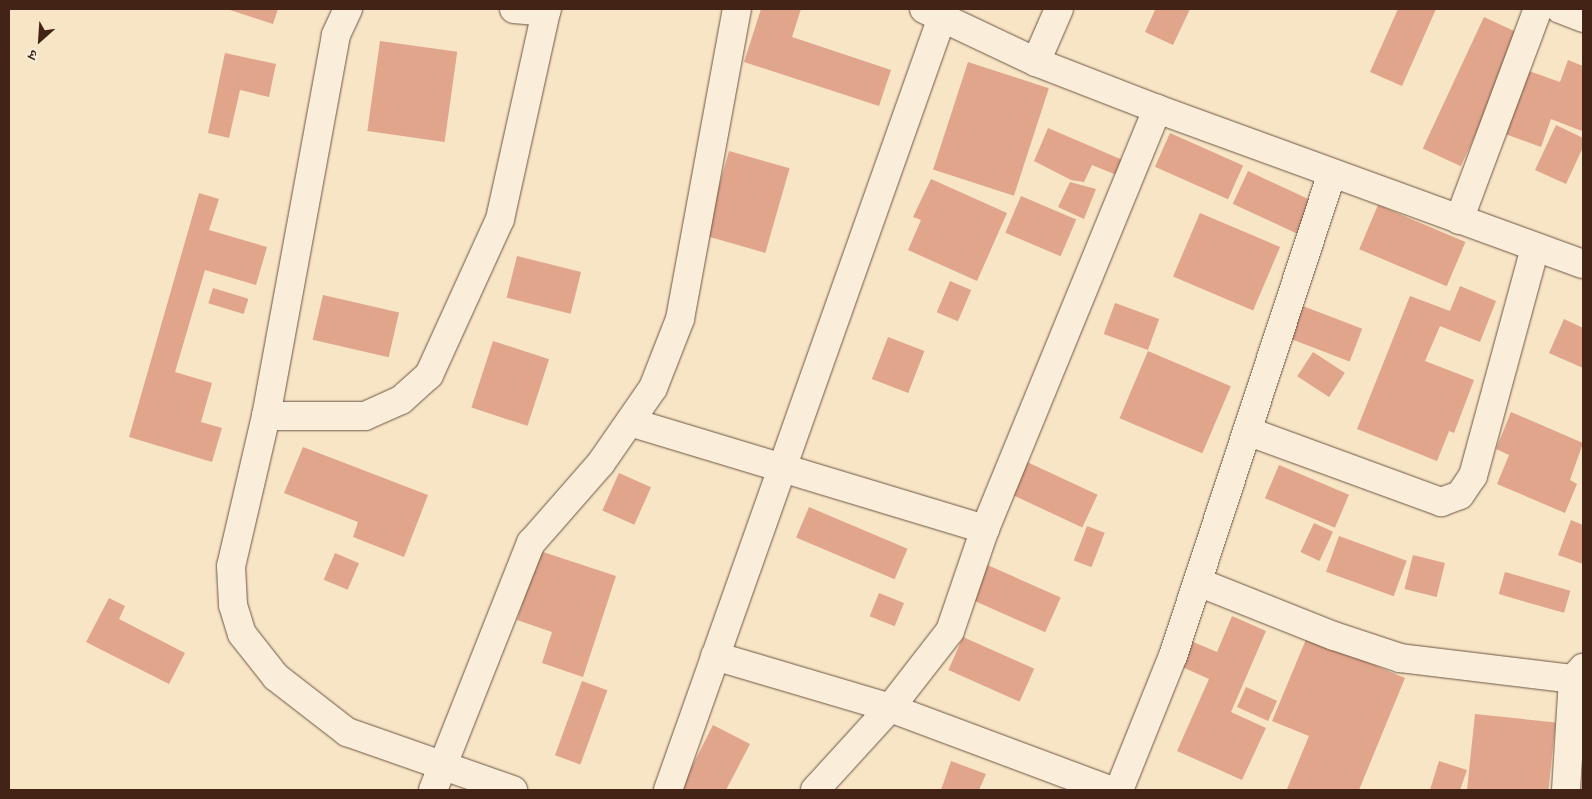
<!DOCTYPE html>
<meta charset="utf-8">
<style>
body{margin:0}
#map{position:relative;width:1592px;height:799px;overflow:hidden;background:#f7e5c6;font-family:"Sorts Mill Goudy","Noto Serif Devanagari",serif}
div>[style]{position:absolute}
.building>*{inset:0;background:#e0a58a;transform-origin:0 0}
.roads{filter:drop-shadow(0 0 1px #6f5442) drop-shadow(0 0 1px #6f5442)}
.minor>*{height:28px;margin:-14px;padding:0 14px;transform-origin:14px;border-radius:14px;background:#faeeda}
span{translate:-50% -50%;white-space:nowrap;text-align:center;line-height:1.15;-webkit-text-stroke:5px #faeeda;paint-order:stroke}
.frame{position:absolute;inset:0;border:10px solid #422316;pointer-events:none}
.north{position:absolute;left:15px;top:15px;width:50px;height:50px;-webkit-text-stroke:4px #faeeda;paint-order:stroke;rotate:206deg;font-size:14px;font-weight:700;line-height:20px;text-align:center;color:#422316}
.north::after{content:'';display:block;margin:auto;width:18px;height:22px;background:#422316;clip-path:polygon(50% 0,100% 100%,50% 72%,0 100%)}
</style>
<div id="map">
<div class="building">
<i style="clip-path:polygon(227px 9px,278px 9px,273px 24px)"></i>
<i style="clip-path:polygon(761px 9px,801px 9px,792px 37px,891px 70px,879px 106px,744px 62px)"></i>
<i style="clip-path:polygon(1152px 9px,1190px 9px,1173px 45px,1145px 32px,1155px 10px)"></i>
<i style="clip-path:polygon(1398px 9px,1436px 9px,1402px 86px,1370px 72px)"></i>
<i style="left:1484px;top:17px;width:42px;height:145px;rotate:25deg"></i>
<i style="left:380px;top:41px;width:78px;height:91px;rotate:8deg"></i>
<i style="clip-path:polygon(225px 53px,276px 64px,269px 97px,240px 90px,229px 138px,208px 133px)"></i>
<i style="clip-path:polygon(1568px 60px,1583px 66px,1582px 131px,1551px 119px,1541px 147px,1505px 134px,1529px 71px,1560px 82px)"></i>
<i style="left:968px;top:62px;width:85px;height:113px;rotate:18deg"></i>
<i style="clip-path:polygon(1556px 125px,1583px 138px,1583px 147px,1566px 184px,1535px 170px)"></i>
<i style="clip-path:polygon(1048px 128px,1125px 161px,1119px 176px,1092px 165px,1084px 182px,1071px 180px,1034px 161px)"></i>
<i style="left:1170px;top:133px;width:80px;height:37px;rotate:24deg"></i>
<i style="left:729px;top:151px;width:63px;height:88px;rotate:16deg"></i>
<i style="left:1248px;top:171px;width:73px;height:36px;rotate:25deg"></i>
<i style="clip-path:polygon(931px 179px,1007px 213px,977px 281px,908px 250px,921px 220px,913px 217px)"></i>
<i style="clip-path:polygon(1070px 182px,1096px 189px,1084px 219px,1058px 207px)"></i>
<i style="clip-path:polygon(199px 193px,219px 199px,209px 230px,267px 247px,256px 285px,205px 270px,175px 372px,212px 383px,201px 422px,222px 428px,212px 462px,129px 437px)"></i>
<i style="left:1021px;top:196px;width:60px;height:40px;rotate:23deg"></i>
<i style="left:1378px;top:205px;width:95px;height:48px;rotate:23deg"></i>
<i style="left:1200px;top:213px;width:87px;height:69px;rotate:23deg"></i>
<i style="left:517px;top:256px;width:66px;height:43px;rotate:14deg"></i>
<i style="left:950px;top:281px;width:23px;height:34px;rotate:23deg"></i>
<i style="clip-path:polygon(1460px 286px,1496px 301px,1480px 342px,1440px 326px,1425px 361px,1474px 380px,1454px 433px,1449px 431px,1437px 461px,1357px 429px,1410px 296px,1450px 311px)"></i>
<i style="left:213px;top:288px;width:37px;height:16px;rotate:17deg"></i>
<i style="left:323px;top:295px;width:78px;height:46px;rotate:13deg"></i>
<i style="left:1115px;top:303px;width:47px;height:33px;rotate:20deg"></i>
<i style="left:1295px;top:303px;width:72px;height:35px;rotate:21deg"></i>
<i style="clip-path:polygon(1564px 319px,1583px 328px,1583px 368px,1549px 353px)"></i>
<i style="left:888px;top:337px;width:39px;height:45px;rotate:21deg"></i>
<i style="left:493px;top:341px;width:59px;height:70px;rotate:18deg"></i>
<i style="left:1148px;top:351px;width:90px;height:73px;rotate:23deg"></i>
<i style="left:1313px;top:352px;width:38px;height:29px;rotate:33deg"></i>
<i style="clip-path:polygon(1511px 412px,1583px 443px,1570px 480px,1577px 484px,1565px 513px,1497px 484px,1509px 455px,1496px 449px)"></i>
<i style="clip-path:polygon(303px 447px,428px 495px,404px 557px,353px 537px,358px 522px,284px 493px)"></i>
<i style="left:1025px;top:461px;width:80px;height:36px;rotate:25deg"></i>
<i style="left:1279px;top:465px;width:76px;height:36px;rotate:23deg"></i>
<i style="left:619px;top:473px;width:35px;height:41px;rotate:24deg"></i>
<i style="left:809px;top:507px;width:107px;height:33px;rotate:23deg"></i>
<i style="clip-path:polygon(1571px 520px,1583px 525px,1583px 564px,1558px 555px)"></i>
<i style="left:1314px;top:523px;width:21px;height:32px;rotate:25deg"></i>
<i style="left:1087px;top:526px;width:19px;height:37px;rotate:21deg"></i>
<i style="left:1339px;top:536px;width:72px;height:38px;rotate:20deg"></i>
<i style="clip-path:polygon(540px 551px,616px 576px,583px 677px,542px 663px,552px 632px,517px 620px)"></i>
<i style="left:335px;top:553px;width:26px;height:29px;rotate:23deg"></i>
<i style="left:1413px;top:555px;width:33px;height:35px;rotate:14deg"></i>
<i style="left:983px;top:563px;width:85px;height:38px;rotate:24deg"></i>
<i style="left:1505px;top:572px;width:68px;height:23px;rotate:16deg"></i>
<i style="left:879px;top:593px;width:27px;height:25px;rotate:22deg"></i>
<i style="clip-path:polygon(109px 598px,125px 606px,119px 619px,185px 653px,169px 684px,86px 642px)"></i>
<i style="clip-path:polygon(1232px 616px,1266px 631px,1231px 712px,1266px 728px,1242px 780px,1177px 751px,1209px 679px,1180px 666px,1191px 641px,1217px 652px)"></i>
<i style="left:963px;top:637px;width:78px;height:36px;rotate:24deg"></i>
<i style="clip-path:polygon(1307px 637px,1405px 678px,1359px 790px,1287px 789px,1309px 736px,1272px 721px)"></i>
<i style="left:582px;top:681px;width:27px;height:79px;rotate:20deg"></i>
<i style="left:1246px;top:687px;width:34px;height:22px;rotate:24deg"></i>
<i style="left:1475px;top:714px;width:81px;height:76px;rotate:6deg"></i>
<i style="clip-path:polygon(713px 725px,750px 744px,726px 790px,680px 790px)"></i>
<i style="clip-path:polygon(951px 761px,986px 774px,979px 790px,941px 790px)"></i>
<i style="clip-path:polygon(1439px 761px,1467px 770px,1460px 790px,1430px 790px)"></i>
</div>
<div class="roads">
<div class="minor">
<i style="left:348px;top:9px;width:29px;rotate:115deg"></i>
<i style="left:336px;top:35px;width:387px;rotate:100.4deg"></i>
<i style="left:266px;top:416px;width:154px;rotate:103.1deg"></i>
<i style="left:231px;top:566px;width:39px;rotate:87deg"></i>
<i style="left:233px;top:605px;width:30px;rotate:73deg"></i>
<i style="left:242px;top:634px;width:55px;rotate:51.7deg"></i>
<i style="left:276px;top:677px;width:90px;rotate:37.8deg"></i>
<i style="left:347px;top:732px;width:176px;rotate:19.3deg"></i>
<i style="left:514px;top:9px;width:32px;rotate:5deg"></i>
<i style="left:546px;top:12px;width:3px;rotate:-72deg"></i>
<i style="left:924px;top:9px;width:124px;rotate:25.3deg"></i>
<i style="left:1059px;top:9px;width:58px;rotate:113.5deg"></i>
<i style="left:1036px;top:62px;width:130px;rotate:21.2deg"></i>
<i style="left:1560px;top:9px;width:25px;rotate:21deg"></i>
<i style="left:1459px;top:220px;width:225px;rotate:-69.5deg"></i>
<i style="left:266px;top:416px;width:99px"></i>
<i style="left:365px;top:416px;width:39px;rotate:-24deg"></i>
<i style="left:401px;top:400px;width:38px;rotate:-42deg"></i>
<i style="left:429px;top:375px;width:171px;rotate:-65.5deg"></i>
<i style="left:500px;top:219px;width:212px;rotate:-77.5deg"></i>
<i style="left:630px;top:422px;width:371px;rotate:16.8deg"></i>
<i style="left:1247px;top:431px;width:207px;rotate:20.1deg"></i>
<i style="left:1441px;top:502px;width:20px;rotate:-20deg"></i>
<i style="left:1460px;top:495px;width:23px;rotate:-56deg"></i>
<i style="left:1473px;top:476px;width:236px;rotate:-74.8deg"></i>
<i style="left:1198px;top:582px;width:146px;rotate:21.7deg"></i>
<i style="left:1334px;top:636px;width:70px;rotate:18.4deg"></i>
<i style="left:1400px;top:658px;width:174px;rotate:6.9deg"></i>
<i style="left:715px;top:656px;width:183px;rotate:16.5deg"></i>
<i style="left:890px;top:708px;width:234px;rotate:20.5deg"></i>
<i style="left:433px;top:790px;width:266px;rotate:-68.4deg"></i>
<i style="left:531px;top:543px;width:106px;rotate:-48.8deg"></i>
<i style="left:601px;top:463px;width:91px;rotate:-55.3deg"></i>
<i style="left:653px;top:388px;width:74px;rotate:-68.6deg"></i>
<i style="left:680px;top:319px;width:315px;rotate:-79.6deg"></i>
<i style="left:668px;top:790px;width:820px;rotate:-70.48deg"></i>
<i style="left:815px;top:790px;width:111px;rotate:-47.6deg"></i>
<i style="left:890px;top:708px;width:98px;rotate:-52.1deg"></i>
<i style="left:950px;top:631px;width:108px;rotate:-71.1deg"></i>
<i style="left:985px;top:529px;width:454px;rotate:-67.7deg"></i>
<i style="left:1157px;top:109px;width:453px;rotate:20deg"></i>
<i style="left:1119px;top:790px;width:144px;rotate:-68.1deg"></i>
<i style="left:1173px;top:656px;width:508px;rotate:-71.78deg"></i>
<i style="left:1566px;top:790px;width:111px;rotate:-86.4deg"></i>
<i style="left:1573px;top:679px;width:15px;rotate:-48deg"></i>
</div>
</div>
<div class="frame"></div>
<div class="north">उ</div>
</div>
